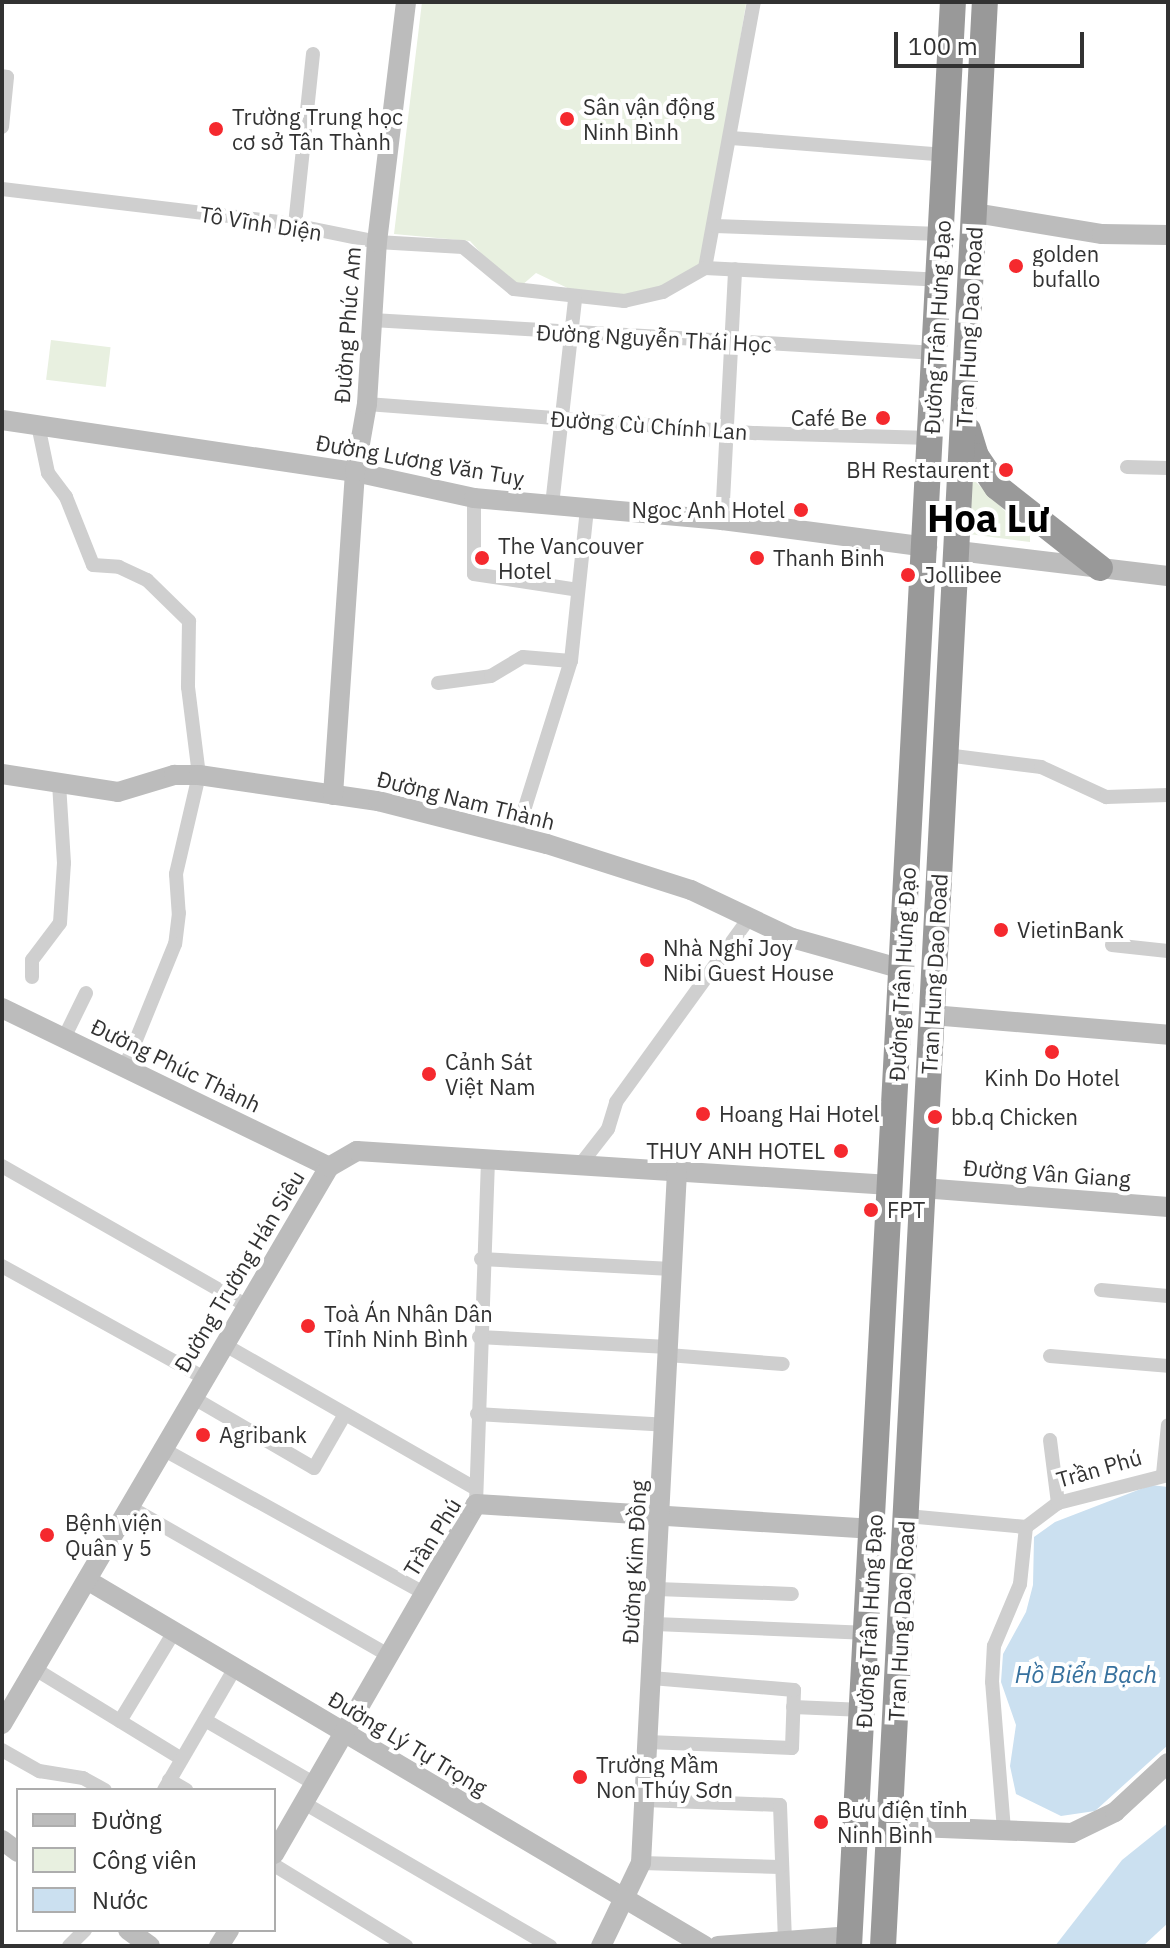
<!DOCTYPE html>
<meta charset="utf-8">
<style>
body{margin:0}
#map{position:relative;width:1170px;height:1948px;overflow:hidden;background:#fff;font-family:"IBM Plex Sans",sans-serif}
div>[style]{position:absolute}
.green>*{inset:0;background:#e8f0e0;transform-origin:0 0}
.water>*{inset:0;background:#cbe0f0}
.street>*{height:14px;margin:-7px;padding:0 7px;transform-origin:7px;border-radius:7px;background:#cfcfcf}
.secondary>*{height:20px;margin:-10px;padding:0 10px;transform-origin:10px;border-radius:10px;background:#bcbcbc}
.highway>*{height:26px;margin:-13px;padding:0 13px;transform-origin:13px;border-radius:13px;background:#999}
.dots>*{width:22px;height:22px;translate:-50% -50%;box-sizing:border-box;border:4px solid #fff;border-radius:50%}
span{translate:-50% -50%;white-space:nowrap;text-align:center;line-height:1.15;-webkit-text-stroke:8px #fff;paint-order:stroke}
.poi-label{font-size:22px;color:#323232}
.left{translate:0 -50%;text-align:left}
.right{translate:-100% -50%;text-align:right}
.street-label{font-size:22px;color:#323232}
.water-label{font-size:24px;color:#37719e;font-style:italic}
.town-label{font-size:38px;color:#000;font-weight:700}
.frame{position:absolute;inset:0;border:4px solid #323232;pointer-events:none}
.legend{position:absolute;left:16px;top:1788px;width:260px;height:144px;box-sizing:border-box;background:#fff;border:2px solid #adadad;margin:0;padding:10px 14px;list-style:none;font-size:24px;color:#323232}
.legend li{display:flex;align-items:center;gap:16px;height:40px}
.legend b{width:40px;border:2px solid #adadad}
.scale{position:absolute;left:894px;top:32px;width:190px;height:36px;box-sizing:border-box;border:4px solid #323232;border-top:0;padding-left:10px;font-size:24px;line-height:28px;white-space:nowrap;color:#323232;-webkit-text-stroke:6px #fff;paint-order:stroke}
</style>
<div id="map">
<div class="green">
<i style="clip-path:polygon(422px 2px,746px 4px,702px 267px,660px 287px,619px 296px,576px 292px,536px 273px,521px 286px,506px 281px,470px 241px,394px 234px)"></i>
<i style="left:51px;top:340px;width:60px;height:40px;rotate:7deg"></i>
<i style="clip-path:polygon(971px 477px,1030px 536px,1030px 542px,969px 534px)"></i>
</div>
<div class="water">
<i style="clip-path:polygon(1151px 1485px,1168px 1487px,1168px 1745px,1095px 1811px,1061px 1816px,1016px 1794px,1010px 1766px,1016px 1725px,1001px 1682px,1003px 1654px,1026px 1612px,1033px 1585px,1034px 1537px,1055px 1522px)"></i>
<i style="clip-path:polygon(1168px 1823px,1168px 1923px,1143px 1946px,1055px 1946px,1122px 1860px)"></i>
</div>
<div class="street">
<i style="left:2px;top:76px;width:5px;rotate:11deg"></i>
<i style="left:7px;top:77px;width:50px;rotate:95.7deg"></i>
<i style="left:731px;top:138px;width:215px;rotate:4.5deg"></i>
<i style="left:2px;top:189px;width:279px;rotate:6.8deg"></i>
<i style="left:279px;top:222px;width:100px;rotate:11.5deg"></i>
<i style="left:377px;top:242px;width:86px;rotate:3.3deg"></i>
<i style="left:463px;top:247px;width:66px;rotate:39.5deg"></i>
<i style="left:514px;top:289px;width:111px;rotate:6.2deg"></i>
<i style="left:624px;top:301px;width:40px;rotate:-13deg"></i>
<i style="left:663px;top:292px;width:48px;rotate:-29.7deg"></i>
<i style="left:705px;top:268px;width:270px;rotate:-79.6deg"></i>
<i style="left:295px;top:225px;width:172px;rotate:-84deg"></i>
<i style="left:715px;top:226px;width:226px;rotate:2deg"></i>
<i style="left:705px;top:268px;width:234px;rotate:2.9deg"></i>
<i style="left:372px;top:320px;width:565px;rotate:3.35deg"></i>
<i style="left:367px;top:404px;width:390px;rotate:4.3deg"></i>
<i style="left:756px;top:433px;width:175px;rotate:1.6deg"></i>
<i style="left:38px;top:425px;width:49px;rotate:78.2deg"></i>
<i style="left:48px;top:473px;width:30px;rotate:53deg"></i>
<i style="left:66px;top:497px;width:73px;rotate:68.3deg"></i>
<i style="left:93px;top:565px;width:26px;rotate:4deg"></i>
<i style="left:119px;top:567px;width:31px;rotate:25deg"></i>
<i style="left:147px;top:580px;width:59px;rotate:44.3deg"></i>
<i style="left:189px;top:621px;width:66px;rotate:90.9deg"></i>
<i style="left:188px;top:687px;width:89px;rotate:82.9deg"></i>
<i style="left:199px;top:775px;width:102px;rotate:103.1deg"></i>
<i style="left:176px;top:874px;width:39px;rotate:86deg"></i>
<i style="left:179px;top:913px;width:31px;rotate:97deg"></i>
<i style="left:175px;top:944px;width:133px;rotate:112.1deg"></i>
<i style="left:1127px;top:467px;width:41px;rotate:1.4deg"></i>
<i style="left:474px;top:498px;width:76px;rotate:90deg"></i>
<i style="left:474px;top:574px;width:105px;rotate:8.7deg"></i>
<i style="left:552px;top:505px;width:207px;rotate:-83.6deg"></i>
<i style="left:722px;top:520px;width:251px;rotate:-87deg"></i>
<i style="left:438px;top:683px;width:53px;rotate:-7.5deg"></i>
<i style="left:491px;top:676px;width:37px;rotate:-31deg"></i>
<i style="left:523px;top:657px;width:48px;rotate:4.8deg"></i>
<i style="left:946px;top:755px;width:96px;rotate:7.2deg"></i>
<i style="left:1041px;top:767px;width:72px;rotate:24.8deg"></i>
<i style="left:1106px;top:797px;width:62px;rotate:-1.8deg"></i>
<i style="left:516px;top:836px;width:183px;rotate:-72.6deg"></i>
<i style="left:571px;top:661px;width:154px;rotate:-84deg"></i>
<i style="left:1112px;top:945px;width:56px;rotate:6.1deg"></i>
<i style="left:32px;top:977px;width:17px;rotate:-90deg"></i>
<i style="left:32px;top:960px;width:46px;rotate:-52.9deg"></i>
<i style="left:60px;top:923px;width:60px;rotate:-86.2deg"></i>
<i style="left:64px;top:863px;width:79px;rotate:-93.6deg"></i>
<i style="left:64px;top:1038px;width:50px;rotate:-63.9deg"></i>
<i style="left:580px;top:1165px;width:46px;rotate:-52.1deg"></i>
<i style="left:608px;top:1129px;width:28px;rotate:-73deg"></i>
<i style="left:616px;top:1102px;width:227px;rotate:-54.1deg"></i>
<i style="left:2px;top:1166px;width:282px;rotate:29.7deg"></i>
<i style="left:481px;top:1259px;width:191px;rotate:3deg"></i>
<i style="left:2px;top:1266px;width:231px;rotate:29deg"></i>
<i style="left:1101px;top:1290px;width:67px;rotate:5.1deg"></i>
<i style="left:479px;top:1337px;width:189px;rotate:3deg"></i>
<i style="left:225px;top:1345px;width:289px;rotate:29.8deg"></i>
<i style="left:668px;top:1355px;width:115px;rotate:4.5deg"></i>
<i style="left:1050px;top:1356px;width:118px;rotate:4.8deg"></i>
<i style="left:192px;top:1397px;width:141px;rotate:30.2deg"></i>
<i style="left:314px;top:1468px;width:62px;rotate:-60.1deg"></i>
<i style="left:477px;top:1414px;width:188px;rotate:3.3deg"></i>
<i style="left:1050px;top:1440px;width:64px;rotate:82.8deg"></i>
<i style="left:161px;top:1448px;width:302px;rotate:28.9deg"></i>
<i style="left:1163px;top:1474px;width:49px;rotate:-84.2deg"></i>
<i style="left:476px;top:1504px;width:345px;rotate:-88deg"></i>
<i style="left:128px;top:1506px;width:302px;rotate:29.8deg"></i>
<i style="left:907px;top:1516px;width:120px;rotate:5.3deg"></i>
<i style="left:1026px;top:1527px;width:40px;rotate:-37deg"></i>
<i style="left:1058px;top:1503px;width:114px;rotate:-14.3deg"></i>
<i style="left:657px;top:1589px;width:135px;rotate:2.1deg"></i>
<i style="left:655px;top:1624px;width:214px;rotate:2.4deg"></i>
<i style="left:35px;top:1669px;width:172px;rotate:31.5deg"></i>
<i style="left:793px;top:1707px;width:71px;rotate:2.4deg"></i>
<i style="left:205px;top:1720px;width:127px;rotate:30.2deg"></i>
<i style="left:120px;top:1721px;width:104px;rotate:-58.8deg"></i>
<i style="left:648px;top:1742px;width:144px;rotate:2.4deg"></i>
<i style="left:792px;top:1748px;width:58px;rotate:-88deg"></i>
<i style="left:794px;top:1690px;width:143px;rotate:-175.2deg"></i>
<i style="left:2px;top:1750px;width:43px;rotate:29.6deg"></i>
<i style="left:39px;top:1771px;width:45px;rotate:9deg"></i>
<i style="left:83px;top:1778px;width:25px;rotate:29deg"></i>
<i style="left:169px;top:1780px;width:20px;rotate:30deg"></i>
<i style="left:164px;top:1790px;width:141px;rotate:-59.8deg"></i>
<i style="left:644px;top:1800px;width:136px;rotate:2.1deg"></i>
<i style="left:780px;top:1805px;width:136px;rotate:87.9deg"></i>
<i style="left:304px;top:1803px;width:285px;rotate:30.2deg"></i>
<i style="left:1004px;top:1830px;width:148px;rotate:-94.6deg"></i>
<i style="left:992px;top:1682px;width:36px;rotate:-87deg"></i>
<i style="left:994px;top:1646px;width:67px;rotate:-67.2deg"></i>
<i style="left:1020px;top:1584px;width:57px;rotate:-84deg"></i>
<i style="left:641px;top:1863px;width:139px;rotate:1.6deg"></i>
<i style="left:274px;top:1865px;width:155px;rotate:31.5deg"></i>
<i style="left:69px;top:1946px;width:23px;rotate:-45deg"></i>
</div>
<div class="secondary">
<i style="left:975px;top:213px;width:129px;rotate:9.4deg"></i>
<i style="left:1102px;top:234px;width:66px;rotate:0.9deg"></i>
<i style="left:2px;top:420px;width:357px;rotate:8.4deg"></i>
<i style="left:355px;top:472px;width:122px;rotate:12.3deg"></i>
<i style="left:474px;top:498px;width:249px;rotate:5.1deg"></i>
<i style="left:722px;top:520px;width:207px;rotate:7.5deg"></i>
<i style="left:958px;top:551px;width:211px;rotate:6.8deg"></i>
<i style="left:2px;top:774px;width:117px;rotate:8.8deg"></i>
<i style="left:118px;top:792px;width:59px;rotate:-16.9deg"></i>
<i style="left:174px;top:775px;width:25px"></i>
<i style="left:199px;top:775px;width:181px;rotate:8.3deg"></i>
<i style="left:378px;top:801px;width:174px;rotate:14.3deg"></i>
<i style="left:547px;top:844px;width:151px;rotate:17.7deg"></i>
<i style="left:691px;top:890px;width:112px;rotate:25.4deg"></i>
<i style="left:792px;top:938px;width:114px;rotate:15.7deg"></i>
<i style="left:333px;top:795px;width:324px;rotate:-86.1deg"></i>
<i style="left:355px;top:472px;width:69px;rotate:-80deg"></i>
<i style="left:367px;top:404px;width:162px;rotate:-86.5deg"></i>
<i style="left:377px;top:242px;width:242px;rotate:-83.1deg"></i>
<i style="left:2px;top:1008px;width:364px;rotate:25.9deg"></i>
<i style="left:932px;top:1015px;width:237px;rotate:4.8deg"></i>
<i style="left:922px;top:1188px;width:247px;rotate:4.4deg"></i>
<i style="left:87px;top:1580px;width:718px;rotate:30.64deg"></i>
<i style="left:2px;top:1724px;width:646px;rotate:-59.58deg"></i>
<i style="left:329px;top:1167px;width:32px;rotate:-30deg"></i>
<i style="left:357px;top:1151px;width:534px;rotate:3.65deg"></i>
<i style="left:891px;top:1826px;width:181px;rotate:2.2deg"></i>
<i style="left:1072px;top:1833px;width:48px;rotate:-26deg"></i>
<i style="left:1115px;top:1812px;width:72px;rotate:-42.8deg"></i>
<i style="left:2px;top:1840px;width:20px;rotate:37deg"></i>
<i style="left:274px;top:1854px;width:404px;rotate:-60deg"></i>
<i style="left:476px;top:1504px;width:399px;rotate:3.6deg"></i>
<i style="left:128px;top:1930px;width:27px;rotate:36deg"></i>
<i style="left:219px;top:1946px;width:19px;rotate:-58deg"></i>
<i style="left:601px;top:1946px;width:92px;rotate:-64.3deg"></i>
<i style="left:641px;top:1863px;width:692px;rotate:-87.02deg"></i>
<i style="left:718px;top:1946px;width:134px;rotate:-4.3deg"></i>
</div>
<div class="highway">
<i style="left:968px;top:430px;width:27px;rotate:73deg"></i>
<i style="left:976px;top:456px;width:37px;rotate:56deg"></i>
<i style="left:997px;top:487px;width:131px;rotate:38.2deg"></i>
<i style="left:849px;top:1946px;width:1947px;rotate:-86.94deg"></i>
<i style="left:883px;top:1946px;width:1947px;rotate:-87deg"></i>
</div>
<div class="dots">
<i style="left:567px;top:119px;background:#f5292e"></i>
<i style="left:216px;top:129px;background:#f5292e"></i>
<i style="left:1016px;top:266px;background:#f5292e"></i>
<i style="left:883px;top:418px;background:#f5292e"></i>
<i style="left:1006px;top:470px;background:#f5292e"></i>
<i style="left:801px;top:510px;background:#f5292e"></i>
<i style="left:482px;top:558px;background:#f5292e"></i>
<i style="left:757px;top:558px;background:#f5292e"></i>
<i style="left:908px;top:575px;background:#f5292e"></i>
<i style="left:1001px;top:930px;background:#f5292e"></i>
<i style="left:647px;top:960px;background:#f5292e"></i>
<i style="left:1052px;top:1052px;background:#f5292e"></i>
<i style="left:429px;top:1074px;background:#f5292e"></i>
<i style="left:703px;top:1114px;background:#f5292e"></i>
<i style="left:935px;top:1117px;background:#f5292e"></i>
<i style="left:841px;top:1151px;background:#f5292e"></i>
<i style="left:871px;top:1210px;background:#f5292e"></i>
<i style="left:308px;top:1326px;background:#f5292e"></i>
<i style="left:203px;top:1435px;background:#f5292e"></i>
<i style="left:47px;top:1535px;background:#f5292e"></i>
<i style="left:580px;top:1777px;background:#f5292e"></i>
<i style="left:821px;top:1822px;background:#f5292e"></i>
</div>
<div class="poi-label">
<span class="left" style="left:583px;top:119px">Sân vận động<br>Ninh Bình</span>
<span class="left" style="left:232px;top:129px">Trường Trung học<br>cơ sở Tân Thành</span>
<span class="left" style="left:1032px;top:266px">golden<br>bufallo</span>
<span class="right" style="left:867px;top:418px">Café Be</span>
<span class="right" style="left:990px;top:470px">BH Restaurent</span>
<span class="right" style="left:785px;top:510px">Ngoc Anh Hotel</span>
<span class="left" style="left:498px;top:558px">The Vancouver<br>Hotel</span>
<span class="left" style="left:773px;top:558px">Thanh Binh</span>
<span class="left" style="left:924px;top:575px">Jollibee</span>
<span class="left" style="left:1017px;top:930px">VietinBank</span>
<span class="left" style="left:663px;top:960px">Nhà Nghỉ Joy<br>Nibi Guest House</span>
<span class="left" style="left:445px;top:1074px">Cảnh Sát<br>Việt Nam</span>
<span style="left:1052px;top:1078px">Kinh Do Hotel</span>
<span class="left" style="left:719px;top:1114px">Hoang Hai Hotel</span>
<span class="left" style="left:951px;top:1117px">bb.q Chicken</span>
<span class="right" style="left:825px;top:1151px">THUY ANH HOTEL</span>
<span class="left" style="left:887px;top:1210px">FPT</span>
<span class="left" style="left:324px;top:1326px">Toà Án Nhân Dân<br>Tỉnh Ninh Bình</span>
<span class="left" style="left:219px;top:1435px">Agribank</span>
<span class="left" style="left:65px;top:1535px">Bệnh viện<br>Quân y 5</span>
<span class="left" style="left:596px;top:1777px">Trường Mầm<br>Non Thúy Sơn</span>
<span class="left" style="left:837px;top:1822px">Bưu điện tỉnh<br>Ninh Bình</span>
</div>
<div class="street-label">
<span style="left:261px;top:223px;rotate:9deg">Tô Vĩnh Diện</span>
<span style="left:347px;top:325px;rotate:-86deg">Đường Phúc Am</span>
<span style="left:937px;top:327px;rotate:-87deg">Đường Trân Hưng Đạo</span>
<span style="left:969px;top:327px;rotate:-87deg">Tran Hung Dao Road</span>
<span style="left:654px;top:338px;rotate:3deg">Đường Nguyễn Thái Học</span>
<span style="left:649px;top:425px;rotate:4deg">Đường Cù Chính Lan</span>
<span style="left:420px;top:460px;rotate:10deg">Đường Lương Văn Tuỵ</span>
<span style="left:466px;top:800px;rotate:14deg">Đường Nam Thành</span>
<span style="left:902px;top:974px;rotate:-87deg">Đường Trân Hưng Đạo</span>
<span style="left:934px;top:974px;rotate:-87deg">Tran Hung Dao Road</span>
<span style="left:176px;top:1065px;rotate:26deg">Đường Phúc Thành</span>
<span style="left:1047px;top:1173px;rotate:4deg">Đường Vân Giang</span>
<span style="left:239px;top:1271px;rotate:-59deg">Đường Trường Hán Siêu</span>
<span style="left:1099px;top:1468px;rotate:-16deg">Trần Phú</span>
<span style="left:432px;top:1537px;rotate:-58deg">Trần Phú</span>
<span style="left:634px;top:1562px;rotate:-87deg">Đường Kim Đồng</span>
<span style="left:869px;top:1621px;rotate:-87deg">Đường Trân Hưng Đạo</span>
<span style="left:901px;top:1621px;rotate:-87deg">Tran Hung Dao Road</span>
<span style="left:408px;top:1743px;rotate:31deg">Đường Lý Tự Trọng</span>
</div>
<div class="water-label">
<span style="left:1086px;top:1675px">Hồ Biển Bạch</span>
</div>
<div class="town-label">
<span style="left:988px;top:518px">Hoa Lư</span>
</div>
<div class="frame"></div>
<ul class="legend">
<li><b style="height:10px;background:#bcbcbc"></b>Đường</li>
<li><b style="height:22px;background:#e8f0e0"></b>Công viên</li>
<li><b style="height:22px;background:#cbe0f0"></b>Nước</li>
</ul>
<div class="scale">100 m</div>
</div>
